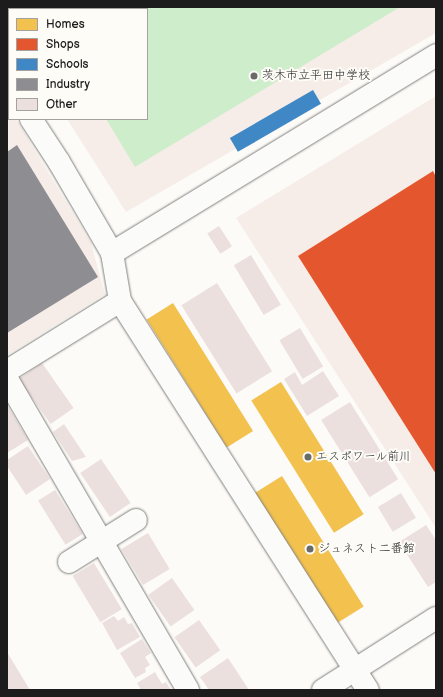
<!DOCTYPE html>
<meta charset="utf-8">
<style>
body{margin:0}
#map{position:relative;width:443px;height:697px;overflow:hidden;background:#fcfbf8;font-family:"Balsamiq Sans","Klee One",sans-serif}
div>[style]{position:absolute}
.built>*{inset:0;background:#f7ede8}
.green>*{inset:0;background:#cdedcb}
.homes>*{inset:0;background:#f2c14e;transform-origin:0 0}
.shops>*{inset:0;background:#e4572e}
.schools>*{inset:0;background:#3f88c5;transform-origin:0 0}
.industry>*{inset:0;background:#8d8d92}
.building>*{inset:0;background:#ece0de;transform-origin:0 0}
.roads{filter:drop-shadow(0 0 1px #81807f) drop-shadow(0 0 1px #81807f)}
.street>*{height:22px;margin:-11px;padding:0 11px;transform-origin:11px;border-radius:11px;background:#fbfbf9}
.secondary>*{height:22px;margin:-11px;padding:0 11px;transform-origin:11px;border-radius:11px;background:#fbfbf9}
.dots>*{width:11px;height:11px;translate:-50% -50%;box-sizing:border-box;border:2px solid #fdfcf7;border-radius:50%}
span{translate:-50% -50%;white-space:nowrap;text-align:center;line-height:1.15;-webkit-text-stroke:4px #fdfcf7;paint-order:stroke}
.poi-label{font-size:12px;color:#1c1c1c}
.left{translate:0 -50%;text-align:left}
.frame{position:absolute;inset:0;border:8px solid #1c1c1c;pointer-events:none}
.legend{position:absolute;left:8px;top:8px;width:140px;height:112px;box-sizing:border-box;background:#fdfcf7;border:1px solid #a3a29f;margin:0;padding:5px 7px;list-style:none;font-size:12px;color:#1c1c1c}
.legend li{display:flex;align-items:center;gap:8px;height:20px}
.legend b{width:20px;border:1px solid #a3a29f}
</style>
<div id="map">
<div class="built">
<i style="clip-path:polygon(7px 7px,436px 7px,436px 33px,126px 212px,67px 119px,147px 119px,147px 9px,9px 9px,9px 28px)"></i>
<i style="clip-path:polygon(436px 96px,436px 528px,236px 218px)"></i>
<i style="clip-path:polygon(7px 105px,9px 119px,16px 119px,91px 243px,105px 294px,7px 355px)"></i>
</div>
<div class="green">
<i style="clip-path:polygon(38px 7px,400px 7px,135px 167px,106px 119px,147px 119px,147px 9px)"></i>
</div>
<div class="homes">
<i style="left:173px;top:303px;width:151px;height:31px;rotate:58deg"></i>
<i style="left:281px;top:382px;width:156px;height:35px;rotate:58deg"></i>
<i style="left:282px;top:476px;width:154px;height:32px;rotate:58deg"></i>
</div>
<div class="shops">
<i style="clip-path:polygon(433px 171px,436px 177px,436px 474px,298px 256px)"></i>
</div>
<div class="schools">
<i style="left:313px;top:90px;width:16px;height:96px;rotate:60deg"></i>
</div>
<div class="industry">
<i style="clip-path:polygon(17px 145px,98px 277px,7px 333px,7px 152px)"></i>
</div>
<div class="building">
<i style="left:219px;top:226px;width:24px;height:14px;rotate:57deg"></i>
<i style="left:251px;top:255px;width:58px;height:20px;rotate:59deg"></i>
<i style="left:217px;top:283px;width:104px;height:42px;rotate:58deg"></i>
<i style="left:300px;top:328px;width:45px;height:24px;rotate:59deg"></i>
<i style="left:42px;top:363px;width:55px;height:28px;rotate:55deg"></i>
<i style="clip-path:polygon(323px 371px,339px 396px,307px 416px,284px 379px,295px 372px,302px 385px)"></i>
<i style="left:350px;top:402px;width:91px;height:34px;rotate:58deg"></i>
<i style="clip-path:polygon(7px 405px,28px 440px,7px 453px)"></i>
<i style="clip-path:polygon(64px 424px,86px 457px,72px 461px,53px 432px)"></i>
<i style="clip-path:polygon(28px 446px,50px 479px,26px 495px,7px 466px,7px 460px)"></i>
<i style="left:101px;top:459px;width:53px;height:25px;rotate:56deg"></i>
<i style="left:55px;top:490px;width:52px;height:20px;rotate:58deg"></i>
<i style="left:401px;top:493px;width:29px;height:27px;rotate:59deg"></i>
<i style="clip-path:polygon(426px 525px,436px 540px,436px 582px,428px 587px,399px 542px)"></i>
<i style="left:148px;top:533px;width:42px;height:31px;rotate:59deg"></i>
<i style="left:94px;top:563px;width:54px;height:25px;rotate:59deg"></i>
<i style="left:172px;top:578px;width:39px;height:29px;rotate:55deg"></i>
<i style="clip-path:polygon(114px 616px,118px 621px,124px 617px,128px 624px,132px 623px,140px 637px,117px 650px,102px 623px)"></i>
<i style="left:199px;top:620px;width:37px;height:30px;rotate:55deg"></i>
<i style="clip-path:polygon(142px 639px,151px 653px,145px 657px,150px 665px,145px 668px,146px 672px,135px 678px,120px 653px)"></i>
<i style="clip-path:polygon(7px 652px,30px 690px,7px 690px)"></i>
<i style="clip-path:polygon(228px 658px,249px 690px,209px 690px,200px 677px)"></i>
<i style="clip-path:polygon(155px 672px,162px 684px,166px 682px,171px 690px,141px 690px,137px 683px)"></i>
</div>
<div class="roads">
<div class="street">
<i style="left:7px;top:82px;width:4px;rotate:56deg"></i>
<i style="left:31px;top:119px;width:51px;rotate:56.9deg"></i>
<i style="left:59px;top:162px;width:105px;rotate:59.8deg"></i>
<i style="left:112px;top:253px;width:380px;rotate:-31.4deg"></i>
<i style="left:112px;top:253px;width:49px;rotate:80.5deg"></i>
<i style="left:120px;top:301px;width:461px;rotate:57.5deg"></i>
<i style="left:7px;top:371px;width:133px;rotate:-31.8deg"></i>
<i style="left:7px;top:379px;width:360px;rotate:59.8deg"></i>
<i style="left:69px;top:562px;width:79px;rotate:-32.1deg"></i>
</div>
<div class="secondary">
<i style="left:323px;top:690px;width:134px;rotate:-32.5deg"></i>
</div>
</div>
<div class="dots">
<i style="left:254px;top:76px;background:#6a6a69"></i>
<i style="left:308px;top:457px;background:#6a6a69"></i>
<i style="left:310px;top:549px;background:#6a6a69"></i>
</div>
<div class="poi-label">
<span class="left" style="left:262px;top:76px">茨木市立平田中学校</span>
<span class="left" style="left:316px;top:457px">エスポワール前川</span>
<span class="left" style="left:318px;top:549px">ジュネスト二番館</span>
</div>
<div class="frame"></div>
<ul class="legend">
<li><b style="height:11px;background:#f2c14e"></b>Homes</li>
<li><b style="height:11px;background:#e4572e"></b>Shops</li>
<li><b style="height:11px;background:#3f88c5"></b>Schools</li>
<li><b style="height:11px;background:#8d8d92"></b>Industry</li>
<li><b style="height:11px;background:#ece0de"></b>Other</li>
</ul>
</div>
